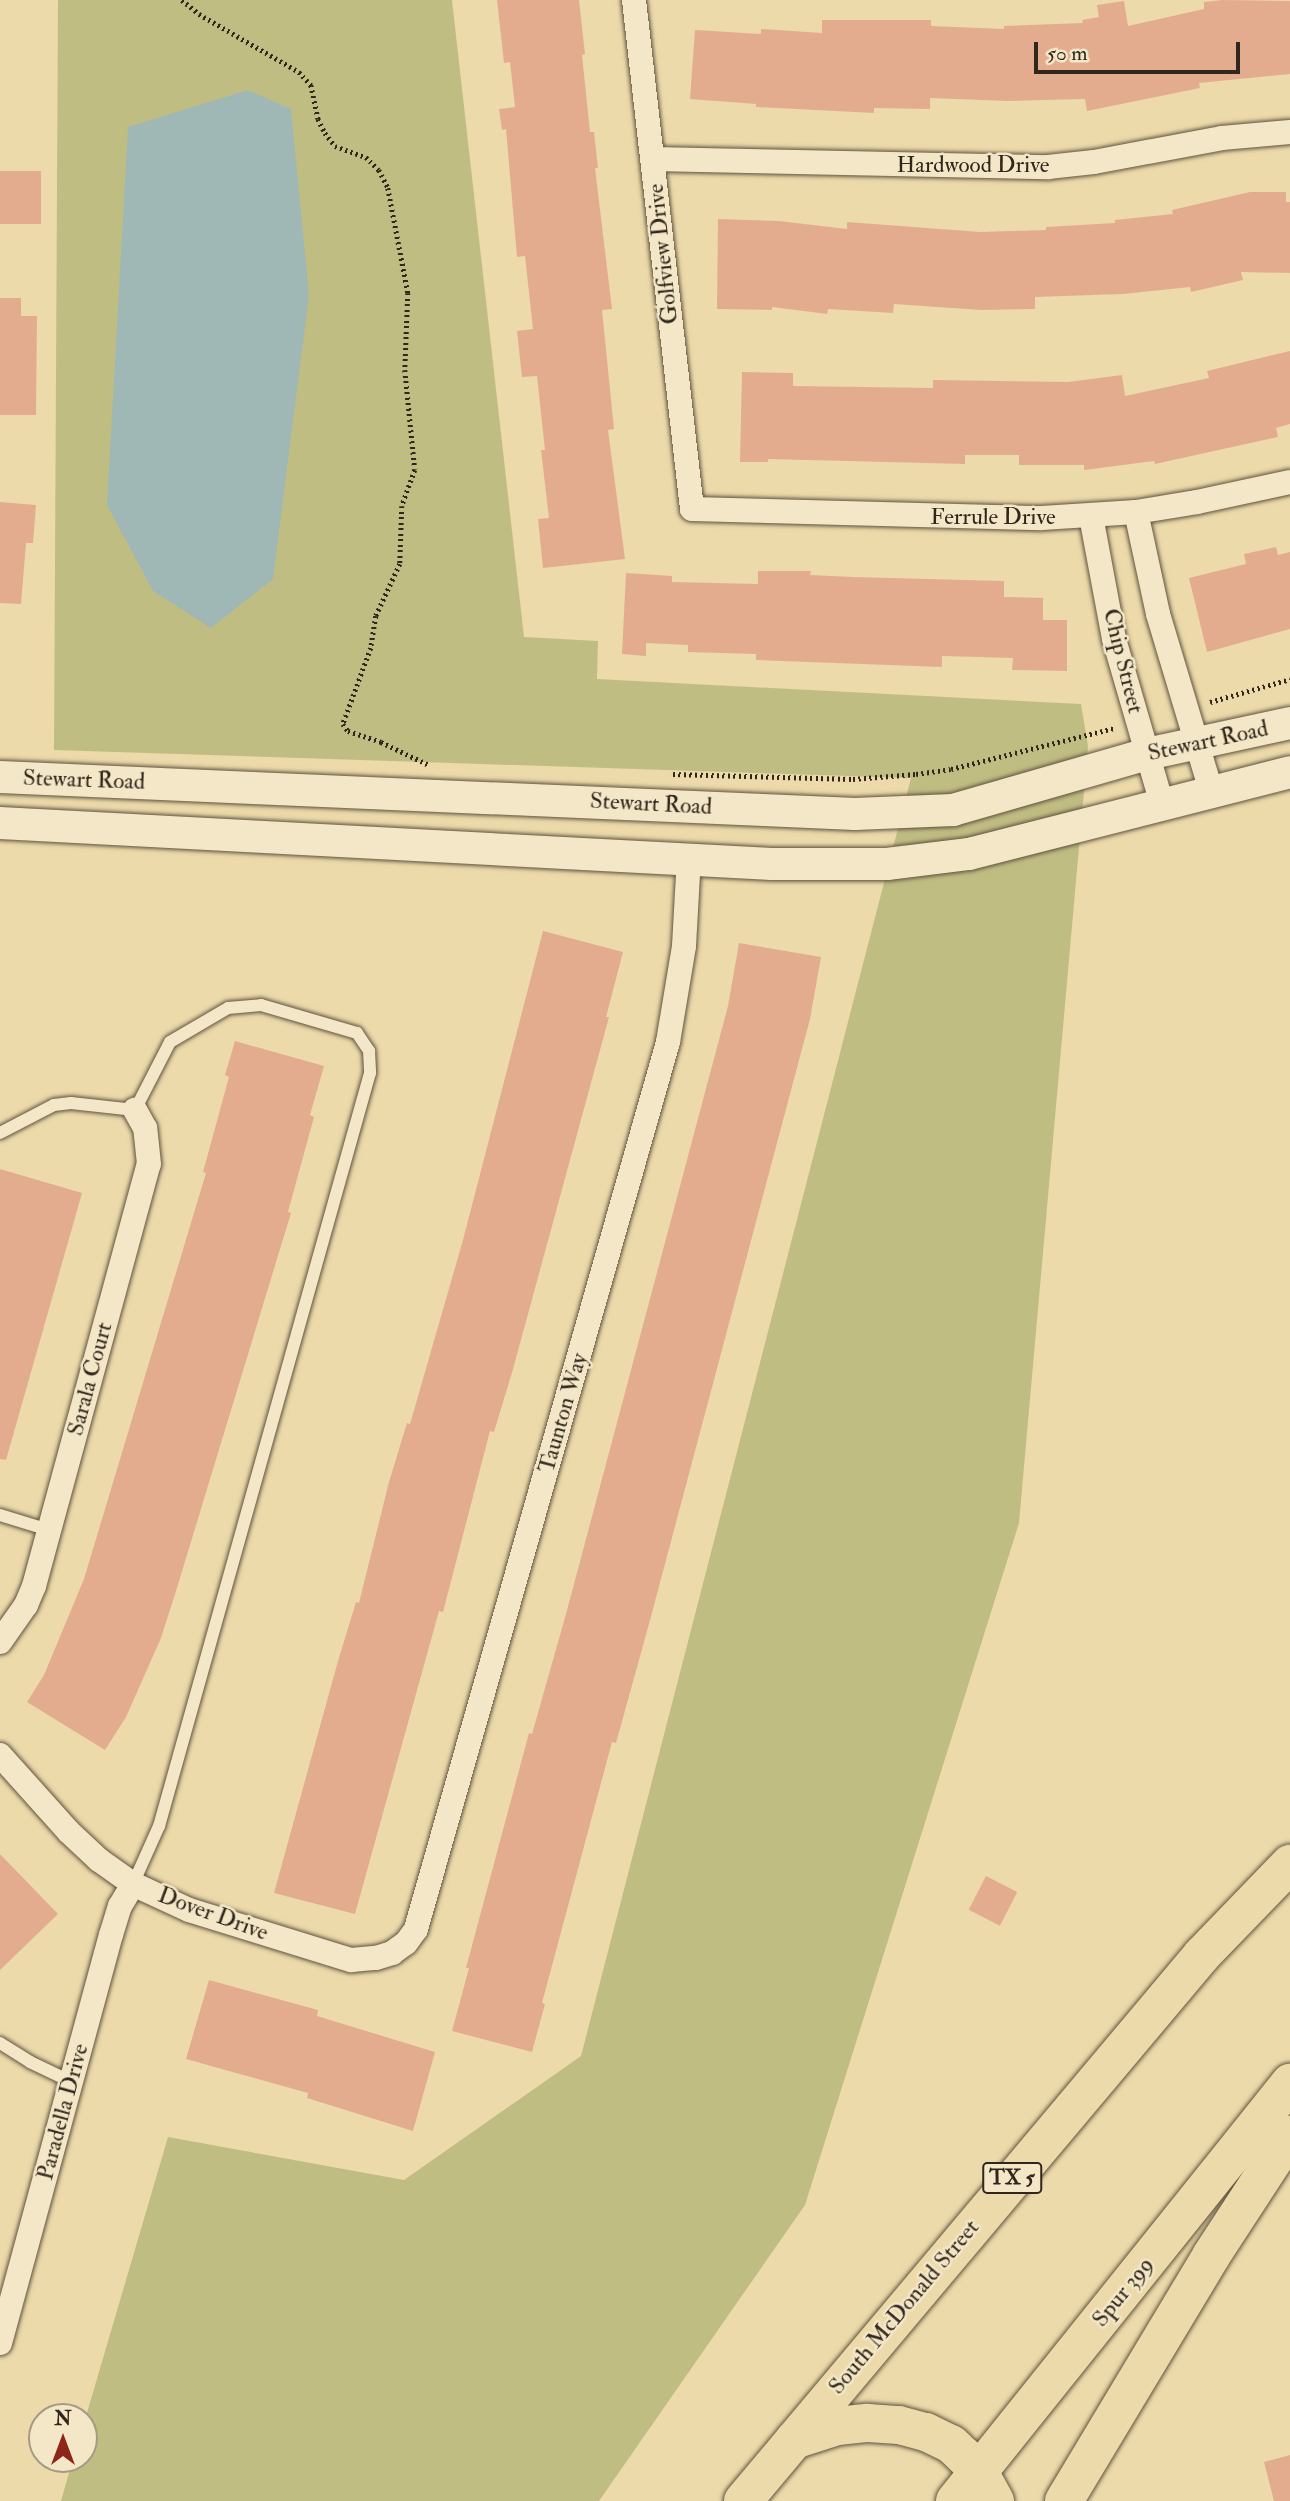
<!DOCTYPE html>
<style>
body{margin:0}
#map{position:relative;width:1290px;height:2501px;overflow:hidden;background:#ecdaaa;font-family:"IM FELL Double Pica",serif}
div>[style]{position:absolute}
.green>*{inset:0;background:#c0bd83}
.water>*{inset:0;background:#9fb7b5}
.building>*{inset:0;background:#e4ac8f;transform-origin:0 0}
.path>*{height:4.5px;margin-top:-2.25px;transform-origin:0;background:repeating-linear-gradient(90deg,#31261b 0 2px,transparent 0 5.5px)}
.roads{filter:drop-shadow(0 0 2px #60533f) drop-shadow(0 0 2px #60533f)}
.service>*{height:12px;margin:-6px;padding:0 6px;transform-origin:6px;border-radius:6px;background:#f3e7c8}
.minor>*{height:24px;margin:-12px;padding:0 12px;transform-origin:12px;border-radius:12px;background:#f3e7c8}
.tertiary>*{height:32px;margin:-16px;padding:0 16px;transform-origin:16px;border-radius:16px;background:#f3e7c8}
.primary>*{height:38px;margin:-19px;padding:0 19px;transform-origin:19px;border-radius:19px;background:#ecdaaa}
span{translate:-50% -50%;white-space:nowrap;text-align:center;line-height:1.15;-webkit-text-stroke:5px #f3e7c8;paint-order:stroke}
.shield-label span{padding:2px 5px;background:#f3e7c8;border:2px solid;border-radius:5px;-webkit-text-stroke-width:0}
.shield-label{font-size:21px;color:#31261b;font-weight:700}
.street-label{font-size:23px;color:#31261b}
.north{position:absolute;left:28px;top:2403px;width:70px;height:70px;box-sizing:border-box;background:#f3e7c8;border:2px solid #a59a83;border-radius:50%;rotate:0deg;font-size:19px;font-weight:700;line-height:28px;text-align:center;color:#31261b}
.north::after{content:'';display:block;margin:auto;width:24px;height:32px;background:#8f2418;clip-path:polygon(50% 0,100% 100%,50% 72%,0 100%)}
.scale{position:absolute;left:1034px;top:42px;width:206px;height:32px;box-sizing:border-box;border:4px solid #31261b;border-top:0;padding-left:9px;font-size:21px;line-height:24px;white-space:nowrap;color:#31261b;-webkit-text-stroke:5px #f3e7c8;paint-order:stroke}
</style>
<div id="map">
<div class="green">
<i style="clip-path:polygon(58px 0,452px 0,524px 637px,598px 641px,597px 679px,1081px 704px,1088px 746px,1019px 1523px,805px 2205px,599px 2501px,61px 2501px,73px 2459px,84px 2459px,84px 2423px,168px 2137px,404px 2180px,581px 2056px,911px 778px,54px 750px)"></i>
</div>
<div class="water">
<i style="clip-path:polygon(248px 90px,291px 109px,309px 295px,273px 579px,211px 628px,153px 591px,107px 505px,128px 127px)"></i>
</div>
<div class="building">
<i style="clip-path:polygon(497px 0,579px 0,585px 54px,582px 55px,590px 132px,594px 132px,598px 168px,595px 168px,612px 309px,602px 310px,614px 429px,608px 430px,625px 559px,543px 568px,538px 519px,549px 518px,541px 450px,545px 450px,537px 376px,522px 377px,517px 331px,533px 329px,525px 256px,517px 257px,506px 129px,502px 130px,499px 109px,515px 107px,510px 62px,504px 63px)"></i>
<i style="clip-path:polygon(1223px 0,1290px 1px,1290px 74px,1199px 83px,1200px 88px,1087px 111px,1085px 99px,1007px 101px,930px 98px,930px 109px,874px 108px,874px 113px,756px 107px,756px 104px,690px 99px,695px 30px,761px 34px,761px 29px,822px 33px,822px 20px,931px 20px,931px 26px,1004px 29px,1004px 26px,1083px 23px,1082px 20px,1099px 17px,1097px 5px,1124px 1px,1128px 26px,1204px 9px,1204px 2px)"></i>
<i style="left:0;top:171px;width:41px;height:53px"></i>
<i style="clip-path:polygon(1250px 192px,1286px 192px,1286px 202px,1290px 202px,1290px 273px,1241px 272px,1243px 280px,1191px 292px,1190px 287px,1123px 294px,1035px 297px,1035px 309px,981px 310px,894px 304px,893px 313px,828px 309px,827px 314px,772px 307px,772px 310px,717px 309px,718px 219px,779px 221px,847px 229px,847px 222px,980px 232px,1046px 230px,1046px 227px,1115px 223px,1115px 220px,1173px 214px,1172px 210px)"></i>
<i style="clip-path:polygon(0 298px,21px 298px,21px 316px,37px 316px,36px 415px,0 415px)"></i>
<i style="clip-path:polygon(1290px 351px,1290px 424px,1276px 428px,1278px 437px,1155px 464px,1154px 461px,1084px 470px,1084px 465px,1019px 465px,1019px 455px,965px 455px,965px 464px,768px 459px,768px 462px,740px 462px,742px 372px,793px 373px,793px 386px,933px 388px,933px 380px,1068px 382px,1122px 375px,1125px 396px,1209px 378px,1207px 371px)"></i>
<i style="clip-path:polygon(0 502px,36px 505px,33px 543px,26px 543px,21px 604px,0 603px)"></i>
<i style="clip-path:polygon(1276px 547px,1278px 555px,1290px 552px,1290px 629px,1207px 652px,1189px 578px,1246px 564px,1244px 554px)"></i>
<i style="clip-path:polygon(758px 571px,811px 571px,810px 575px,853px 577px,1004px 581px,1004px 597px,1043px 598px,1043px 620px,1067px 620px,1067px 671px,1012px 670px,1013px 658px,942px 656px,942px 667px,756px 660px,756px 654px,688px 652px,688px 645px,646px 643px,646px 656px,622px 654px,626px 573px,672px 576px,672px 582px,758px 584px)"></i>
<i style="clip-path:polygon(543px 931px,623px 952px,606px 1017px,609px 1017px,513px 1369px,494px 1432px,490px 1431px,443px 1612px,439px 1611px,355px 1914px,274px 1893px,338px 1661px,356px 1602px,359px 1603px,389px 1482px,407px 1423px,410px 1424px,463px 1240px)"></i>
<i style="clip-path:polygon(739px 943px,821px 957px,810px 1019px,649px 1624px,616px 1743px,612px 1742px,542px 2003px,545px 2004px,532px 2052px,452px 2031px,469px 1968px,466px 1968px,529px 1733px,532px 1734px,566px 1614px,728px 1006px)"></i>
<i style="clip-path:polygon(235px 1041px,324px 1066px,310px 1115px,314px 1117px,288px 1212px,291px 1213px,176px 1591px,161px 1638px,126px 1717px,105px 1750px,27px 1702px,44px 1675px,84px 1579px,206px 1173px,203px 1172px,229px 1077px,225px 1075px)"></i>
<i style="clip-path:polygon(0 1169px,82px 1193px,6px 1460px,0 1459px)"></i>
<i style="clip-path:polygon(0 1854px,58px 1914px,0 1970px)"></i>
<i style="left:986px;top:1876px;width:35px;height:38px;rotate:27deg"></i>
<i style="clip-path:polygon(209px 1980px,318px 2010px,317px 2016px,435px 2052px,413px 2131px,307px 2098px,308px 2093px,186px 2059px)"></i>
<i style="clip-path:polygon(1290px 2455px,1290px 2501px,1274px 2501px,1264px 2462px)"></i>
</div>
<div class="path">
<i style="left:182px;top:0;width:22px;rotate:39deg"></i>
<i style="left:199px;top:14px;width:116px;rotate:30.1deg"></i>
<i style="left:299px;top:72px;width:18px;rotate:47deg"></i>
<i style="left:311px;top:85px;width:35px;rotate:78deg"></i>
<i style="left:318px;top:119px;width:16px;rotate:63deg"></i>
<i style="left:325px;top:133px;width:16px;rotate:52deg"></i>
<i style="left:335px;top:146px;width:33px;rotate:20deg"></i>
<i style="left:366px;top:157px;width:18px;rotate:45deg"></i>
<i style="left:379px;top:170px;width:20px;rotate:63deg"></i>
<i style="left:388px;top:188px;width:107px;rotate:79.2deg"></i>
<i style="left:408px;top:293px;width:77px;rotate:92.2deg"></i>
<i style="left:405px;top:370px;width:100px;rotate:84.3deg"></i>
<i style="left:415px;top:470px;width:38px;rotate:110deg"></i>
<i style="left:402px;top:506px;width:58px;rotate:92deg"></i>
<i style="left:400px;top:564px;width:57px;rotate:114.8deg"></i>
<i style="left:376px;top:616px;width:32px;rotate:99deg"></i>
<i style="left:371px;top:648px;width:81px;rotate:110.2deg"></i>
<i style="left:343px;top:724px;width:9px;rotate:54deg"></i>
<i style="left:348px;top:731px;width:35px;rotate:18deg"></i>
<i style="left:381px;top:742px;width:53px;rotate:25.6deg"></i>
<i style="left:1210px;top:702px;width:83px;rotate:-16deg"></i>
<i style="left:673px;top:774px;width:180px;rotate:1.6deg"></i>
<i style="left:853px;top:779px;width:63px;rotate:-4.5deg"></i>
<i style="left:916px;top:774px;width:35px;rotate:-8deg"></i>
<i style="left:951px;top:769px;width:168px;rotate:-14.1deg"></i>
</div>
<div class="roads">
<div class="service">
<i style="left:0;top:1133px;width:61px;rotate:-27.4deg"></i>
<i style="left:54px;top:1105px;width:17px;rotate:-7deg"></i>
<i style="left:71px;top:1103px;width:64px;rotate:6.2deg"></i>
<i style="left:135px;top:1110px;width:76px;rotate:-62.8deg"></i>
<i style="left:170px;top:1042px;width:67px;rotate:-30.4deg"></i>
<i style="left:228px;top:1008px;width:33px;rotate:-5deg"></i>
<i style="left:261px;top:1005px;width:100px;rotate:16.3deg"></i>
<i style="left:357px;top:1033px;width:22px;rotate:56deg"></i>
<i style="left:369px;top:1051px;width:22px;rotate:87deg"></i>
<i style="left:370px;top:1073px;width:782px;rotate:105.65deg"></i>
<i style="left:159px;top:1826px;width:64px;rotate:114.1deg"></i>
<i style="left:0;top:1515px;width:51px;rotate:17deg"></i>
<i style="left:0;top:2043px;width:36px;rotate:32deg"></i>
<i style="left:30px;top:2062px;width:47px;rotate:25.5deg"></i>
</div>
<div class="minor">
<i style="left:634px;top:0;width:512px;rotate:83.5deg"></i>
<i style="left:692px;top:509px;width:350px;rotate:1.5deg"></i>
<i style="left:1042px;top:518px;width:94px;rotate:-3.7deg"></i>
<i style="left:1136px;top:512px;width:62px;rotate:-9.3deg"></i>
<i style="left:1197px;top:502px;width:95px;rotate:-12.1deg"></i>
<i style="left:652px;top:159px;width:396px;rotate:1.2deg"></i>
<i style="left:1048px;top:167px;width:46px;rotate:-6.2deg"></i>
<i style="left:1094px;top:162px;width:130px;rotate:-10.6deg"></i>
<i style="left:1222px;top:138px;width:68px;rotate:-5deg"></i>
<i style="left:1136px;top:512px;width:104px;rotate:77.8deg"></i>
<i style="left:1158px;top:614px;width:185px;rotate:73.3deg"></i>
<i style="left:1091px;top:516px;width:125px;rotate:79.4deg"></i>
<i style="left:1114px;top:639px;width:172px;rotate:73.8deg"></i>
<i style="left:0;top:1642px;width:45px;rotate:-54.9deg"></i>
<i style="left:26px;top:1605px;width:21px;rotate:-67deg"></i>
<i style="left:34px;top:1586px;width:437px;rotate:-74.8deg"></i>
<i style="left:149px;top:1164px;width:36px;rotate:-96deg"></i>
<i style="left:145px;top:1128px;width:21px;rotate:-119deg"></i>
<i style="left:0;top:1755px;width:103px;rotate:48.1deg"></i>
<i style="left:69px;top:1832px;width:41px;rotate:43deg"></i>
<i style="left:99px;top:1860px;width:42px;rotate:35.2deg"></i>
<i style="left:133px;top:1884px;width:62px;rotate:24.9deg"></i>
<i style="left:189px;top:1910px;width:170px;rotate:17.2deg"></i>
<i style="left:351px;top:1960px;width:25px;rotate:-5deg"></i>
<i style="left:376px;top:1958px;width:17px;rotate:-17deg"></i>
<i style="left:392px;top:1953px;width:17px;rotate:-36deg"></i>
<i style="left:406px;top:1943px;width:17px;rotate:-54deg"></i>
<i style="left:416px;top:1929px;width:922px;rotate:-74.14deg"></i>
<i style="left:668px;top:1042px;width:97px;rotate:-80.5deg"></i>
<i style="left:684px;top:946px;width:89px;rotate:-86.8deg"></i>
<i style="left:0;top:2343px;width:423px;rotate:-74.8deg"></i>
<i style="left:111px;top:1935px;width:30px;rotate:-73deg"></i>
<i style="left:120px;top:1906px;width:26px;rotate:-59deg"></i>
</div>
<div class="tertiary">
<i style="left:0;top:777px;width:856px;rotate:2.48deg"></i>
<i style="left:855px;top:814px;width:98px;rotate:-2.3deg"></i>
<i style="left:953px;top:810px;width:202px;rotate:-16.1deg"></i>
<i style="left:1147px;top:754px;width:146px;rotate:-12.2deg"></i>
<i style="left:0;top:823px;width:773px;rotate:3.04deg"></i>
<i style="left:772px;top:864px;width:115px"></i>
<i style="left:887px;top:864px;width:83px;rotate:-7deg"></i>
<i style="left:969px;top:854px;width:331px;rotate:-14.3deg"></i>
</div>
<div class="primary">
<i style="left:794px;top:2440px;width:45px;rotate:-18deg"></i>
<i style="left:837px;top:2426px;width:31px;rotate:-6deg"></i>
<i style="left:868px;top:2423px;width:31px;rotate:4deg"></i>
<i style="left:899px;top:2425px;width:28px;rotate:15deg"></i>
<i style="left:926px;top:2432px;width:28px;rotate:26deg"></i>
<i style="left:951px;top:2444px;width:18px;rotate:43deg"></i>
<i style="left:964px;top:2456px;width:22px;rotate:47deg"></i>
<i style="left:979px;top:2472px;width:33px;rotate:61deg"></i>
<i style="left:743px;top:2501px;width:713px;rotate:-49.95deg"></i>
<i style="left:1202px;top:1955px;width:127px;rotate:-46deg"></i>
<i style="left:955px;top:2501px;width:536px;rotate:-51.29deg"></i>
<i style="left:1064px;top:2501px;width:286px;rotate:-59deg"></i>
<i style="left:1211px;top:2256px;width:145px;rotate:-56.9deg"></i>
</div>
</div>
<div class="shield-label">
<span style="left:1012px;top:2178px">TX 5</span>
</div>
<div class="street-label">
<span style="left:973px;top:165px">Hardwood Drive</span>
<span style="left:663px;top:254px;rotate:-96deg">Golfview Drive</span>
<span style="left:993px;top:517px">Ferrule Drive</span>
<span style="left:1123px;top:661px;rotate:76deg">Chip Street</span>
<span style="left:1208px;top:741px;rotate:-12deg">Stewart Road</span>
<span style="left:84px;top:780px;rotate:2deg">Stewart Road</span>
<span style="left:651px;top:804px;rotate:3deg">Stewart Road</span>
<span style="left:90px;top:1379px;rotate:-75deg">Sarala Court</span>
<span style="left:563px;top:1413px;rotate:-74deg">Taunton Way</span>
<span style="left:213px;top:1914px;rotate:20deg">Dover Drive</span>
<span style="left:63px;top:2112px;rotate:-75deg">Paradella Drive</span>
<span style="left:1123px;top:2292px;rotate:-51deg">Spur 399</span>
<span style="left:904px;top:2307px;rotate:-50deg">South McDonald Street</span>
</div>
<div class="north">N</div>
<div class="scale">50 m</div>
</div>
